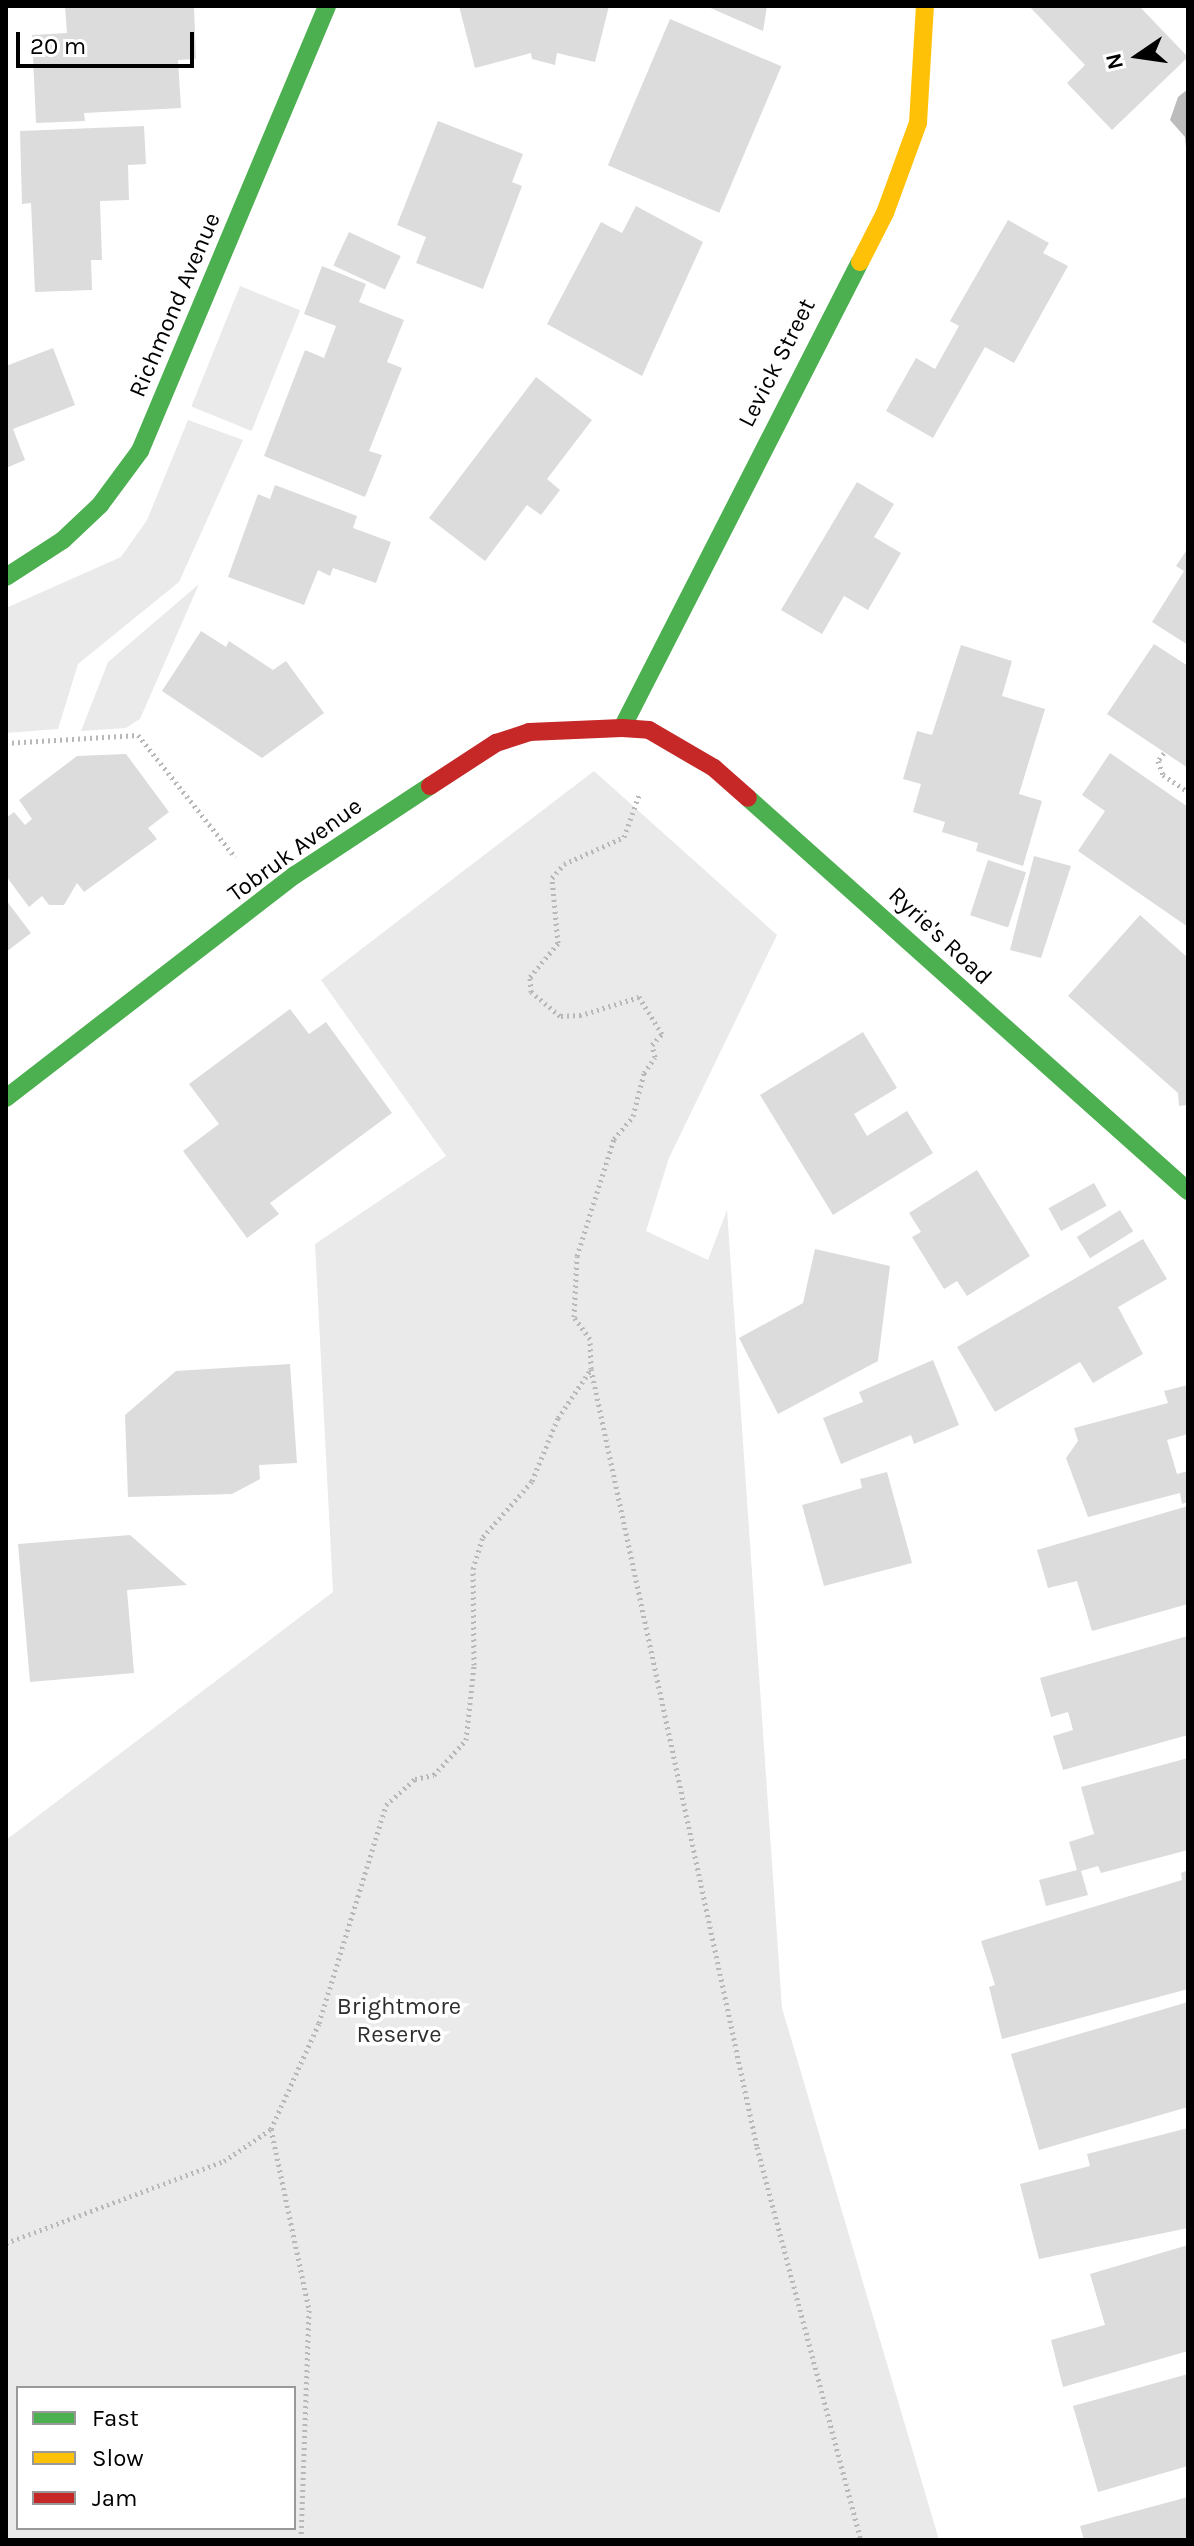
<!DOCTYPE html>
<style>
body{margin:0}
#map{position:relative;width:1194px;height:2546px;overflow:hidden;background:#fff;font-family:Karla,sans-serif}
div>[style]{position:absolute}
.green>*{inset:0;background:#eaeaea;transform-origin:0 0}
.water>*{inset:0;background:#bcbcbc}
.building>*{inset:0;background:#dcdcdc;transform-origin:0 0}
.path>*{height:5px;margin-top:-2.5px;transform-origin:0;background:repeating-linear-gradient(90deg,#b8b8b8 0 2px,transparent 0 6px)}
.fast>*{height:18px;margin:-9px;padding:0 9px;transform-origin:9px;border-radius:9px;background:#4caf50}
.slow>*{height:18px;margin:-9px;padding:0 9px;transform-origin:9px;border-radius:9px;background:#ffc107}
.jam>*{height:18px;margin:-9px;padding:0 9px;transform-origin:9px;border-radius:9px;background:#c62828}
span{translate:-50% -50%;white-space:nowrap;text-align:center;line-height:1.15;-webkit-text-stroke:7px #fff;paint-order:stroke}
.street-label{font-size:24px;color:#000}
.park-label{font-size:24px;color:#2f2f2f}
.frame{position:absolute;inset:0;border:8px solid #000;pointer-events:none}
.legend{position:absolute;left:16px;top:2386px;width:280px;height:144px;box-sizing:border-box;background:#fff;border:2px solid #999;margin:0;padding:10px 14px;list-style:none;font-size:24px;color:#000}
.legend li{display:flex;align-items:center;gap:16px;height:40px}
.legend b{width:40px;border:2px solid #999}
.north{position:absolute;left:1098px;top:16px;width:80px;height:80px;-webkit-text-stroke:6px #fff;paint-order:stroke;rotate:257deg;font-size:22px;font-weight:700;line-height:32px;text-align:center;color:#000}
.north::after{content:'';display:block;margin:auto;width:28px;height:36px;background:#000;clip-path:polygon(50% 0,100% 100%,50% 72%,0 100%)}
.scale{position:absolute;left:16px;top:32px;width:178px;height:36px;box-sizing:border-box;border:4px solid #000;border-top:0;padding-left:10px;font-size:24px;line-height:28px;white-space:nowrap;color:#000;-webkit-text-stroke:6px #fff;paint-order:stroke}
</style>
<div id="map">
<div class="green">
<i style="left:240px;top:286px;width:65px;height:130px;rotate:22deg"></i>
<i style="clip-path:polygon(188px 420px,243px 440px,179px 582px,78px 664px,58px 729px,6px 733px,6px 608px,121px 557px,147px 520px)"></i>
<i style="clip-path:polygon(199px 584px,140px 719px,126px 728px,81px 731px,108px 662px)"></i>
<i style="clip-path:polygon(evenodd,594px 771px,777px 935px,669px 1158px,646px 1231px,708px 1260px,727px 1210px,782px 2008px,939px 2540px,6px 2540px,6px 1840px,333px 1592px,315px 1244px,446px 1156px,321px 980px,594px 771px,294px 2388px,294px 2528px,18px 2528px,18px 2388px,294px 2388px)"></i>
</div>
<div class="water">
<i style="clip-path:polygon(1188px 89px,1188px 169px,1185px 137px,1170px 120px,1178px 97px)"></i>
</div>
<div class="building">
<i style="clip-path:polygon(65px 6px,194px 8px,196px 59px,178px 60px,181px 108px,84px 113px,85px 121px,36px 123px,32px 35px,67px 33px)"></i>
<i style="clip-path:polygon(459px 6px,609px 6px,595px 62px,557px 53px,555px 65px,532px 59px,531px 53px,475px 68px)"></i>
<i style="clip-path:polygon(706px 6px,767px 6px,763px 31px)"></i>
<i style="clip-path:polygon(1029px 6px,1139px 6px,1188px 57px,1112px 130px,1067px 83px,1085px 65px)"></i>
<i style="left:670px;top:19px;width:121px;height:159px;rotate:23deg"></i>
<i style="clip-path:polygon(438px 121px,523px 154px,512px 182px,522px 186px,483px 289px,416px 263px,426px 237px,397px 225px)"></i>
<i style="clip-path:polygon(144px 126px,146px 164px,128px 165px,129px 200px,100px 201px,102px 260px,91px 260px,92px 290px,35px 292px,31px 203px,22px 204px,20px 131px)"></i>
<i style="clip-path:polygon(636px 206px,703px 242px,642px 376px,547px 324px,601px 222px,622px 233px)"></i>
<i style="clip-path:polygon(1008px 220px,1049px 243px,1043px 253px,1068px 266px,1014px 363px,985px 347px,933px 438px,886px 411px,916px 358px,935px 369px,959px 326px,950px 321px)"></i>
<i style="left:349px;top:232px;width:57px;height:37px;rotate:25deg"></i>
<i style="clip-path:polygon(322px 266px,366px 284px,359px 302px,404px 320px,387px 362px,402px 368px,369px 451px,382px 455px,365px 497px,264px 456px,305px 350px,324px 358px,336px 326px,304px 314px)"></i>
<i style="clip-path:polygon(53px 348px,75px 405px,13px 429px,25px 460px,6px 468px,6px 366px)"></i>
<i style="clip-path:polygon(536px 377px,592px 420px,547px 479px,560px 490px,541px 515px,527px 505px,485px 561px,429px 518px)"></i>
<i style="clip-path:polygon(857px 482px,894px 504px,874px 537px,901px 553px,868px 610px,844px 596px,822px 634px,781px 610px)"></i>
<i style="clip-path:polygon(275px 485px,357px 516px,353px 528px,391px 542px,376px 583px,333px 568px,330px 576px,318px 570px,304px 605px,228px 577px,258px 494px,270px 499px)"></i>
<i style="clip-path:polygon(1188px 548px,1188px 645px,1152px 622px,1184px 571px,1176px 566px)"></i>
<i style="clip-path:polygon(201px 631px,226px 647px,229px 641px,273px 670px,286px 661px,324px 713px,262px 758px,162px 691px)"></i>
<i style="clip-path:polygon(1154px 644px,1188px 666px,1188px 768px,1107px 714px)"></i>
<i style="clip-path:polygon(961px 645px,1012px 661px,1002px 696px,1045px 709px,1019px 794px,1042px 801px,1023px 866px,976px 851px,978px 843px,942px 832px,945px 822px,913px 812px,921px 784px,903px 779px,917px 731px,932px 735px)"></i>
<i style="clip-path:polygon(1110px 753px,1188px 807px,1188px 927px,1078px 851px,1105px 811px,1082px 795px)"></i>
<i style="clip-path:polygon(126px 754px,169px 812px,148px 828px,157px 839px,84px 892px,77px 883px,64px 905px,49px 905px,42px 896px,29px 907px,6px 876px,6px 818px,14px 812px,25px 825px,32px 819px,19px 800px,77px 756px)"></i>
<i style="clip-path:polygon(1034px 856px,1071px 866px,1041px 958px,1010px 950px)"></i>
<i style="left:988px;top:860px;width:40px;height:58px;rotate:18deg"></i>
<i style="clip-path:polygon(6px 900px,31px 933px,6px 952px)"></i>
<i style="clip-path:polygon(1140px 915px,1188px 958px,1188px 1105px,1179px 1106px,1178px 1093px,1068px 996px)"></i>
<i style="clip-path:polygon(290px 1009px,309px 1034px,326px 1022px,392px 1113px,270px 1203px,279px 1214px,247px 1238px,183px 1151px,219px 1124px,189px 1084px)"></i>
<i style="clip-path:polygon(863px 1032px,897px 1088px,854px 1114px,867px 1136px,907px 1111px,933px 1153px,833px 1215px,760px 1095px)"></i>
<i style="clip-path:polygon(977px 1170px,1030px 1256px,967px 1296px,957px 1281px,944px 1289px,912px 1237px,921px 1232px,909px 1213px)"></i>
<i style="left:1094px;top:1183px;width:26px;height:52px;rotate:61deg"></i>
<i style="left:1120px;top:1210px;width:25px;height:51px;rotate:58deg"></i>
<i style="clip-path:polygon(1143px 1239px,1167px 1279px,1118px 1307px,1143px 1354px,1093px 1383px,1080px 1362px,995px 1412px,957px 1347px)"></i>
<i style="clip-path:polygon(815px 1249px,890px 1266px,878px 1361px,778px 1414px,739px 1338px,803px 1303px)"></i>
<i style="clip-path:polygon(933px 1360px,959px 1425px,914px 1444px,911px 1435px,841px 1464px,823px 1418px,863px 1402px,859px 1392px)"></i>
<i style="clip-path:polygon(290px 1364px,297px 1463px,259px 1465px,260px 1479px,232px 1494px,128px 1497px,125px 1415px,176px 1371px)"></i>
<i style="clip-path:polygon(1188px 1385px,1188px 1434px,1167px 1440px,1177px 1474px,1188px 1471px,1188px 1502px,1182px 1504px,1180px 1493px,1088px 1517px,1066px 1458px,1078px 1441px,1074px 1428px,1168px 1403px,1164px 1391px)"></i>
<i style="clip-path:polygon(887px 1472px,912px 1563px,824px 1586px,802px 1505px,862px 1488px,860px 1479px)"></i>
<i style="clip-path:polygon(1188px 1506px,1188px 1604px,1092px 1631px,1077px 1581px,1048px 1588px,1037px 1550px)"></i>
<i style="clip-path:polygon(130px 1535px,187px 1585px,127px 1590px,134px 1673px,30px 1682px,18px 1544px)"></i>
<i style="clip-path:polygon(1188px 1636px,1188px 1735px,1063px 1770px,1053px 1736px,1073px 1730px,1068px 1712px,1051px 1717px,1040px 1678px)"></i>
<i style="clip-path:polygon(1188px 1758px,1188px 1850px,1101px 1873px,1098px 1866px,1081px 1871px,1088px 1895px,1046px 1906px,1039px 1880px,1077px 1870px,1069px 1842px,1094px 1834px,1081px 1787px)"></i>
<i style="clip-path:polygon(1188px 1870px,1188px 1989px,1002px 2039px,989px 1987px,995px 1985px,981px 1941px,1182px 1880px,1181px 1873px)"></i>
<i style="clip-path:polygon(1188px 2002px,1188px 2107px,1039px 2150px,1011px 2054px)"></i>
<i style="clip-path:polygon(1188px 2128px,1188px 2228px,1039px 2259px,1020px 2184px,1090px 2166px,1087px 2154px)"></i>
<i style="clip-path:polygon(1188px 2245px,1188px 2351px,1063px 2387px,1051px 2340px,1105px 2325px,1090px 2274px)"></i>
<i style="clip-path:polygon(1188px 2374px,1188px 2466px,1098px 2492px,1073px 2406px)"></i>
<i style="clip-path:polygon(1188px 2497px,1188px 2540px,1084px 2540px,1080px 2526px)"></i>
</div>
<div class="path">
<i style="left:6px;top:743px;width:132px;rotate:-3.5deg"></i>
<i style="left:138px;top:735px;width:156px;rotate:51.5deg"></i>
<i style="left:1164px;top:753px;width:10px;rotate:127deg"></i>
<i style="left:1158px;top:761px;width:15px;rotate:70deg"></i>
<i style="left:1163px;top:775px;width:30px;rotate:34deg"></i>
<i style="left:591px;top:1369px;width:796px;rotate:77.96deg"></i>
<i style="left:757px;top:2147px;width:407px;rotate:75.2deg"></i>
<i style="left:271px;top:2129px;width:185px;rotate:78.1deg"></i>
<i style="left:309px;top:2310px;width:230px;rotate:92deg"></i>
<i style="left:6px;top:2243px;width:233px;rotate:-20.6deg"></i>
<i style="left:224px;top:2161px;width:57px;rotate:-34.2deg"></i>
<i style="left:271px;top:2129px;width:116px;rotate:-65.6deg"></i>
<i style="left:319px;top:2023px;width:228px;rotate:-72.9deg"></i>
<i style="left:386px;top:1805px;width:39px;rotate:-42deg"></i>
<i style="left:415px;top:1779px;width:19px;rotate:-12deg"></i>
<i style="left:434px;top:1775px;width:47px;rotate:-47.6deg"></i>
<i style="left:466px;top:1740px;width:75px;rotate:-83.9deg"></i>
<i style="left:474px;top:1665px;width:96px;rotate:-90.6deg"></i>
<i style="left:473px;top:1569px;width:34px;rotate:-73deg"></i>
<i style="left:483px;top:1537px;width:74px;rotate:-48.8deg"></i>
<i style="left:532px;top:1481px;width:68px;rotate:-67.6deg"></i>
<i style="left:558px;top:1418px;width:59px;rotate:-56deg"></i>
<i style="left:591px;top:1369px;width:30px;rotate:-92deg"></i>
<i style="left:590px;top:1339px;width:27px;rotate:-126deg"></i>
<i style="left:574px;top:1317px;width:61px;rotate:-87.2deg"></i>
<i style="left:577px;top:1256px;width:123px;rotate:-72.5deg"></i>
<i style="left:614px;top:1139px;width:30px;rotate:-50deg"></i>
<i style="left:633px;top:1116px;width:44px;rotate:-75.7deg"></i>
<i style="left:644px;top:1073px;width:19px;rotate:-55deg"></i>
<i style="left:655px;top:1057px;width:12px;rotate:-104deg"></i>
<i style="left:652px;top:1045px;width:15px;rotate:-48deg"></i>
<i style="left:662px;top:1034px;width:44px;rotate:-121.9deg"></i>
<i style="left:639px;top:997px;width:61px;rotate:162.8deg"></i>
<i style="left:581px;top:1015px;width:21px;rotate:177deg"></i>
<i style="left:560px;top:1016px;width:38px;rotate:-140deg"></i>
<i style="left:531px;top:992px;width:15px;rotate:-94deg"></i>
<i style="left:530px;top:977px;width:44px;rotate:-50.5deg"></i>
<i style="left:558px;top:943px;width:65px;rotate:-95.3deg"></i>
<i style="left:552px;top:878px;width:18px;rotate:-49deg"></i>
<i style="left:564px;top:864px;width:66px;rotate:-24.2deg"></i>
<i style="left:624px;top:837px;width:45px;rotate:-70.3deg"></i>
</div>
<div class="fast">
<i style="left:6px;top:577px;width:68px;rotate:-33deg"></i>
<i style="left:63px;top:540px;width:51px;rotate:-43.4deg"></i>
<i style="left:100px;top:505px;width:67px;rotate:-53.5deg"></i>
<i style="left:140px;top:451px;width:483px;rotate:-67.2deg"></i>
<i style="left:622px;top:728px;width:523px;rotate:-62.95deg"></i>
<i style="left:748px;top:798px;width:590px;rotate:41.77deg"></i>
<i style="left:6px;top:1098px;width:365px;rotate:-37.7deg"></i>
<i style="left:295px;top:875px;width:162px;rotate:-33.4deg"></i>
</div>
<div class="slow">
<i style="left:860px;top:262px;width:55px;rotate:-63deg"></i>
<i style="left:885px;top:213px;width:96px;rotate:-69.9deg"></i>
<i style="left:918px;top:123px;width:117px;rotate:-86.6deg"></i>
</div>
<div class="jam">
<i style="left:430px;top:786px;width:79px;rotate:-33.1deg"></i>
<i style="left:496px;top:743px;width:35px;rotate:-18deg"></i>
<i style="left:529px;top:732px;width:93px;rotate:-2.5deg"></i>
<i style="left:622px;top:728px;width:27px;rotate:4deg"></i>
<i style="left:649px;top:730px;width:75px;rotate:30.3deg"></i>
<i style="left:714px;top:768px;width:45px;rotate:41.4deg"></i>
</div>
<div class="street-label">
<span style="left:175px;top:305px;rotate:-67deg">Richmond Avenue</span>
<span style="left:777px;top:363px;rotate:-63deg">Levick Street</span>
<span style="left:295px;top:850px;rotate:-36deg">Tobruk Avenue</span>
<span style="left:940px;top:936px;rotate:43deg">Ryrie's Road</span>
</div>
<div class="park-label">
<span style="left:399px;top:2021px">Brightmore<br>Reserve</span>
</div>
<div class="frame"></div>
<ul class="legend">
<li><b style="height:10px;background:#4caf50"></b>Fast</li>
<li><b style="height:10px;background:#ffc107"></b>Slow</li>
<li><b style="height:10px;background:#c62828"></b>Jam</li>
</ul>
<div class="north">N</div>
<div class="scale">20 m</div>
</div>
